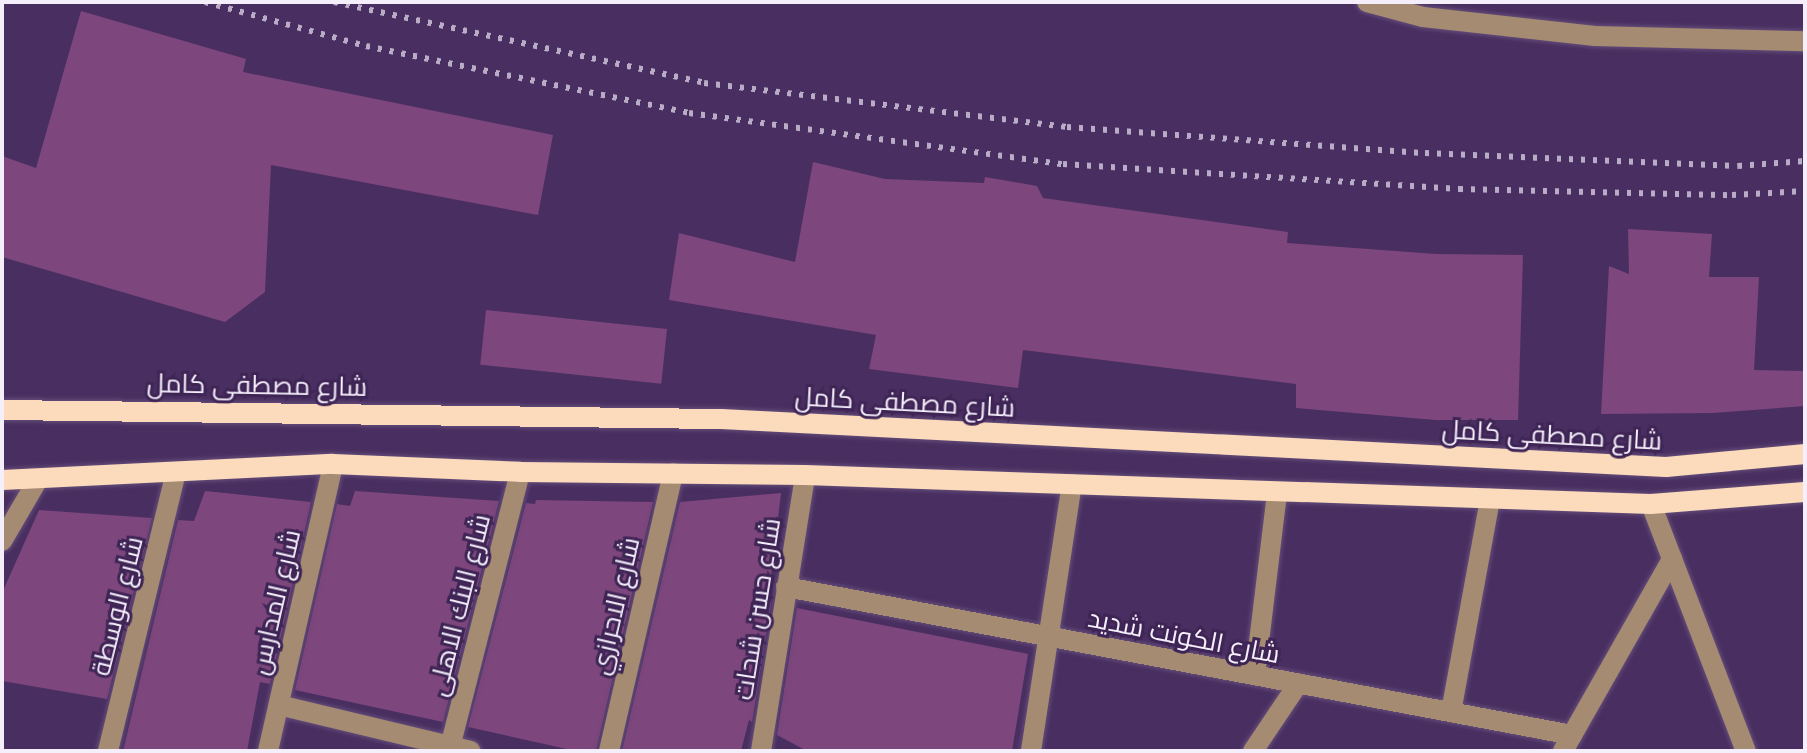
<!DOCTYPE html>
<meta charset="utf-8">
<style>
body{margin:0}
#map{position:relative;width:1807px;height:753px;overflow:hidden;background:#492f61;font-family:"Noto Sans",Cairo,sans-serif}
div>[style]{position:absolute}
.building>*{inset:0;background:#7d467d;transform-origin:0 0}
.roads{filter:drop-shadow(0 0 2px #654e7a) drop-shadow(0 0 2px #654e7a)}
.minor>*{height:20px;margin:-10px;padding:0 10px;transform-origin:10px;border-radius:10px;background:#a58b71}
.major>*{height:20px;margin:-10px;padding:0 10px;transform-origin:10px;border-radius:10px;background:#fbdbbc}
.rail>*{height:6px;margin-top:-3px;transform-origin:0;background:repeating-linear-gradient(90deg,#b9acc6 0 4px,transparent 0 12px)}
span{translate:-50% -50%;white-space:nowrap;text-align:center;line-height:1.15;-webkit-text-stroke:6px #3f2555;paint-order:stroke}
.street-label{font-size:26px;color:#f5effc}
.frame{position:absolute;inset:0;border:4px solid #f5effc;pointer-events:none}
</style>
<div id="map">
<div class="building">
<i style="clip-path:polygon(81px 11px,246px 59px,243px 72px,553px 135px,538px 215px,271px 165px,265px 292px,225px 322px,2px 257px,2px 156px,36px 168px)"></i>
<i style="clip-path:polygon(813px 162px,885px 179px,984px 183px,985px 177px,1037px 186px,1043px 198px,1288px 232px,1287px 243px,1436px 254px,1523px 255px,1518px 420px,1435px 420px,1296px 408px,1296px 384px,1023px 350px,1018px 388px,869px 369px,876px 335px,669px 300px,679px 233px,795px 262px)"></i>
<i style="clip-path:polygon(1628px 229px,1712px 234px,1709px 277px,1759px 277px,1754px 370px,1805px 371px,1805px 406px,1713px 413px,1601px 414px,1609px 266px,1629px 274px)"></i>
<i style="left:486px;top:310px;width:182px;height:55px;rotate:6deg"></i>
<i style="clip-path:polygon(205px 491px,311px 502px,270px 684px,260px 682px,247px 751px,123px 751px,178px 520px,194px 521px)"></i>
<i style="clip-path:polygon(355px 491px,499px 501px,443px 722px,295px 690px,337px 504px,350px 506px)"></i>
<i style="clip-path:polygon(781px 493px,768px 602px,771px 603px,752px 722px,749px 720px,741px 751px,622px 751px,680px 502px)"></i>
<i style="clip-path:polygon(536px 500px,653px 502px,596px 751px,576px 751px,468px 727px,526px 503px,535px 504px)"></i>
<i style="clip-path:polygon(39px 510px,152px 518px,107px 699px,2px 681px,2px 593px)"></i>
<i style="clip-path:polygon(797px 608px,1028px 654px,1012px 751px,807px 751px,777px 735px)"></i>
</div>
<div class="roads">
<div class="minor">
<i style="left:1367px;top:2px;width:58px;rotate:15deg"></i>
<i style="left:1423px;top:17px;width:173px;rotate:6.3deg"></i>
<i style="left:1595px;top:36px;width:210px;rotate:1.4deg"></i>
<i style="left:1651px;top:504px;width:265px;rotate:69deg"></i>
<i style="left:2px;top:541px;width:69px;rotate:-59.7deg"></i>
<i style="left:786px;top:587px;width:800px;rotate:10.66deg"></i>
<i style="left:1255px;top:675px;width:184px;rotate:-83.1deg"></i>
<i style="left:279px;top:705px;width:197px;rotate:13.5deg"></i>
<i style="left:1451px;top:712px;width:217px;rotate:-79.6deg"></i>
<i style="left:108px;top:751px;width:286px;rotate:-76.3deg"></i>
<i style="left:268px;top:751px;width:294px;rotate:-77.2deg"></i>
<i style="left:449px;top:751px;width:288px;rotate:-75.7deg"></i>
<i style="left:609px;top:751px;width:285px;rotate:-77deg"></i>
<i style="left:761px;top:751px;width:279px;rotate:-80.9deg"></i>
<i style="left:1031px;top:751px;width:270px;rotate:-81.3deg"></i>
<i style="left:1253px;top:751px;width:81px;rotate:-56.1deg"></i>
<i style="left:1563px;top:751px;width:221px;rotate:-60.4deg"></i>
</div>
<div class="major">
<i style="left:2px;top:410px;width:719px;rotate:0.72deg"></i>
<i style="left:721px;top:419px;width:946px;rotate:2.91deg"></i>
<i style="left:1666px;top:467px;width:140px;rotate:-5.3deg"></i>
<i style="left:2px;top:480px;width:331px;rotate:-2.8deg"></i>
<i style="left:333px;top:464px;width:187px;rotate:2.4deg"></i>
<i style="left:520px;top:472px;width:285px;rotate:0.6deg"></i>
<i style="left:805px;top:475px;width:846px;rotate:1.96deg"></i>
<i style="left:1651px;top:504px;width:154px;rotate:-4.5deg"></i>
</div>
</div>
<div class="rail">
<i style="left:205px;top:2px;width:167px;rotate:15.3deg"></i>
<i style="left:366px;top:46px;width:330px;rotate:11.7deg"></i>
<i style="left:689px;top:113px;width:377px;rotate:7.8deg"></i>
<i style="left:1063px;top:164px;width:397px;rotate:3.6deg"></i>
<i style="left:1459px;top:189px;width:273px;rotate:1.3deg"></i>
<i style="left:1732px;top:195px;width:73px;rotate:-3.1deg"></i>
<i style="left:334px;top:2px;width:379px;rotate:12.3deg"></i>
<i style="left:704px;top:83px;width:366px;rotate:6.9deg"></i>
<i style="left:1067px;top:127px;width:359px;rotate:4.2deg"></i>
<i style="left:1425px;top:153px;width:313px;rotate:2.4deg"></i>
<i style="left:1738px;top:166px;width:67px;rotate:-4.3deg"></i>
</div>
<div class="street-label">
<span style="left:257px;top:385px;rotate:1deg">شارع مصطفى كامل</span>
<span style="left:905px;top:402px;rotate:3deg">شارع مصطفى كامل</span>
<span style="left:1552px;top:435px;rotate:3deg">شارع مصطفى كامل</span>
<span style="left:275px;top:602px;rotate:-77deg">شارع المدارس</span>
<span style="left:459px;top:605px;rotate:-76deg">شارع البنك الاهلى</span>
<span style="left:117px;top:606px;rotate:-76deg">شارع الوسطة</span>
<span style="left:615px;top:606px;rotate:-77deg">شارع الاحرازي</span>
<span style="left:757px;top:609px;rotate:-81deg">شارع حسن شحات</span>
<span style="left:1184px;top:636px;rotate:11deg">شارع الكونت شديد</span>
</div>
<div class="frame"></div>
</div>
